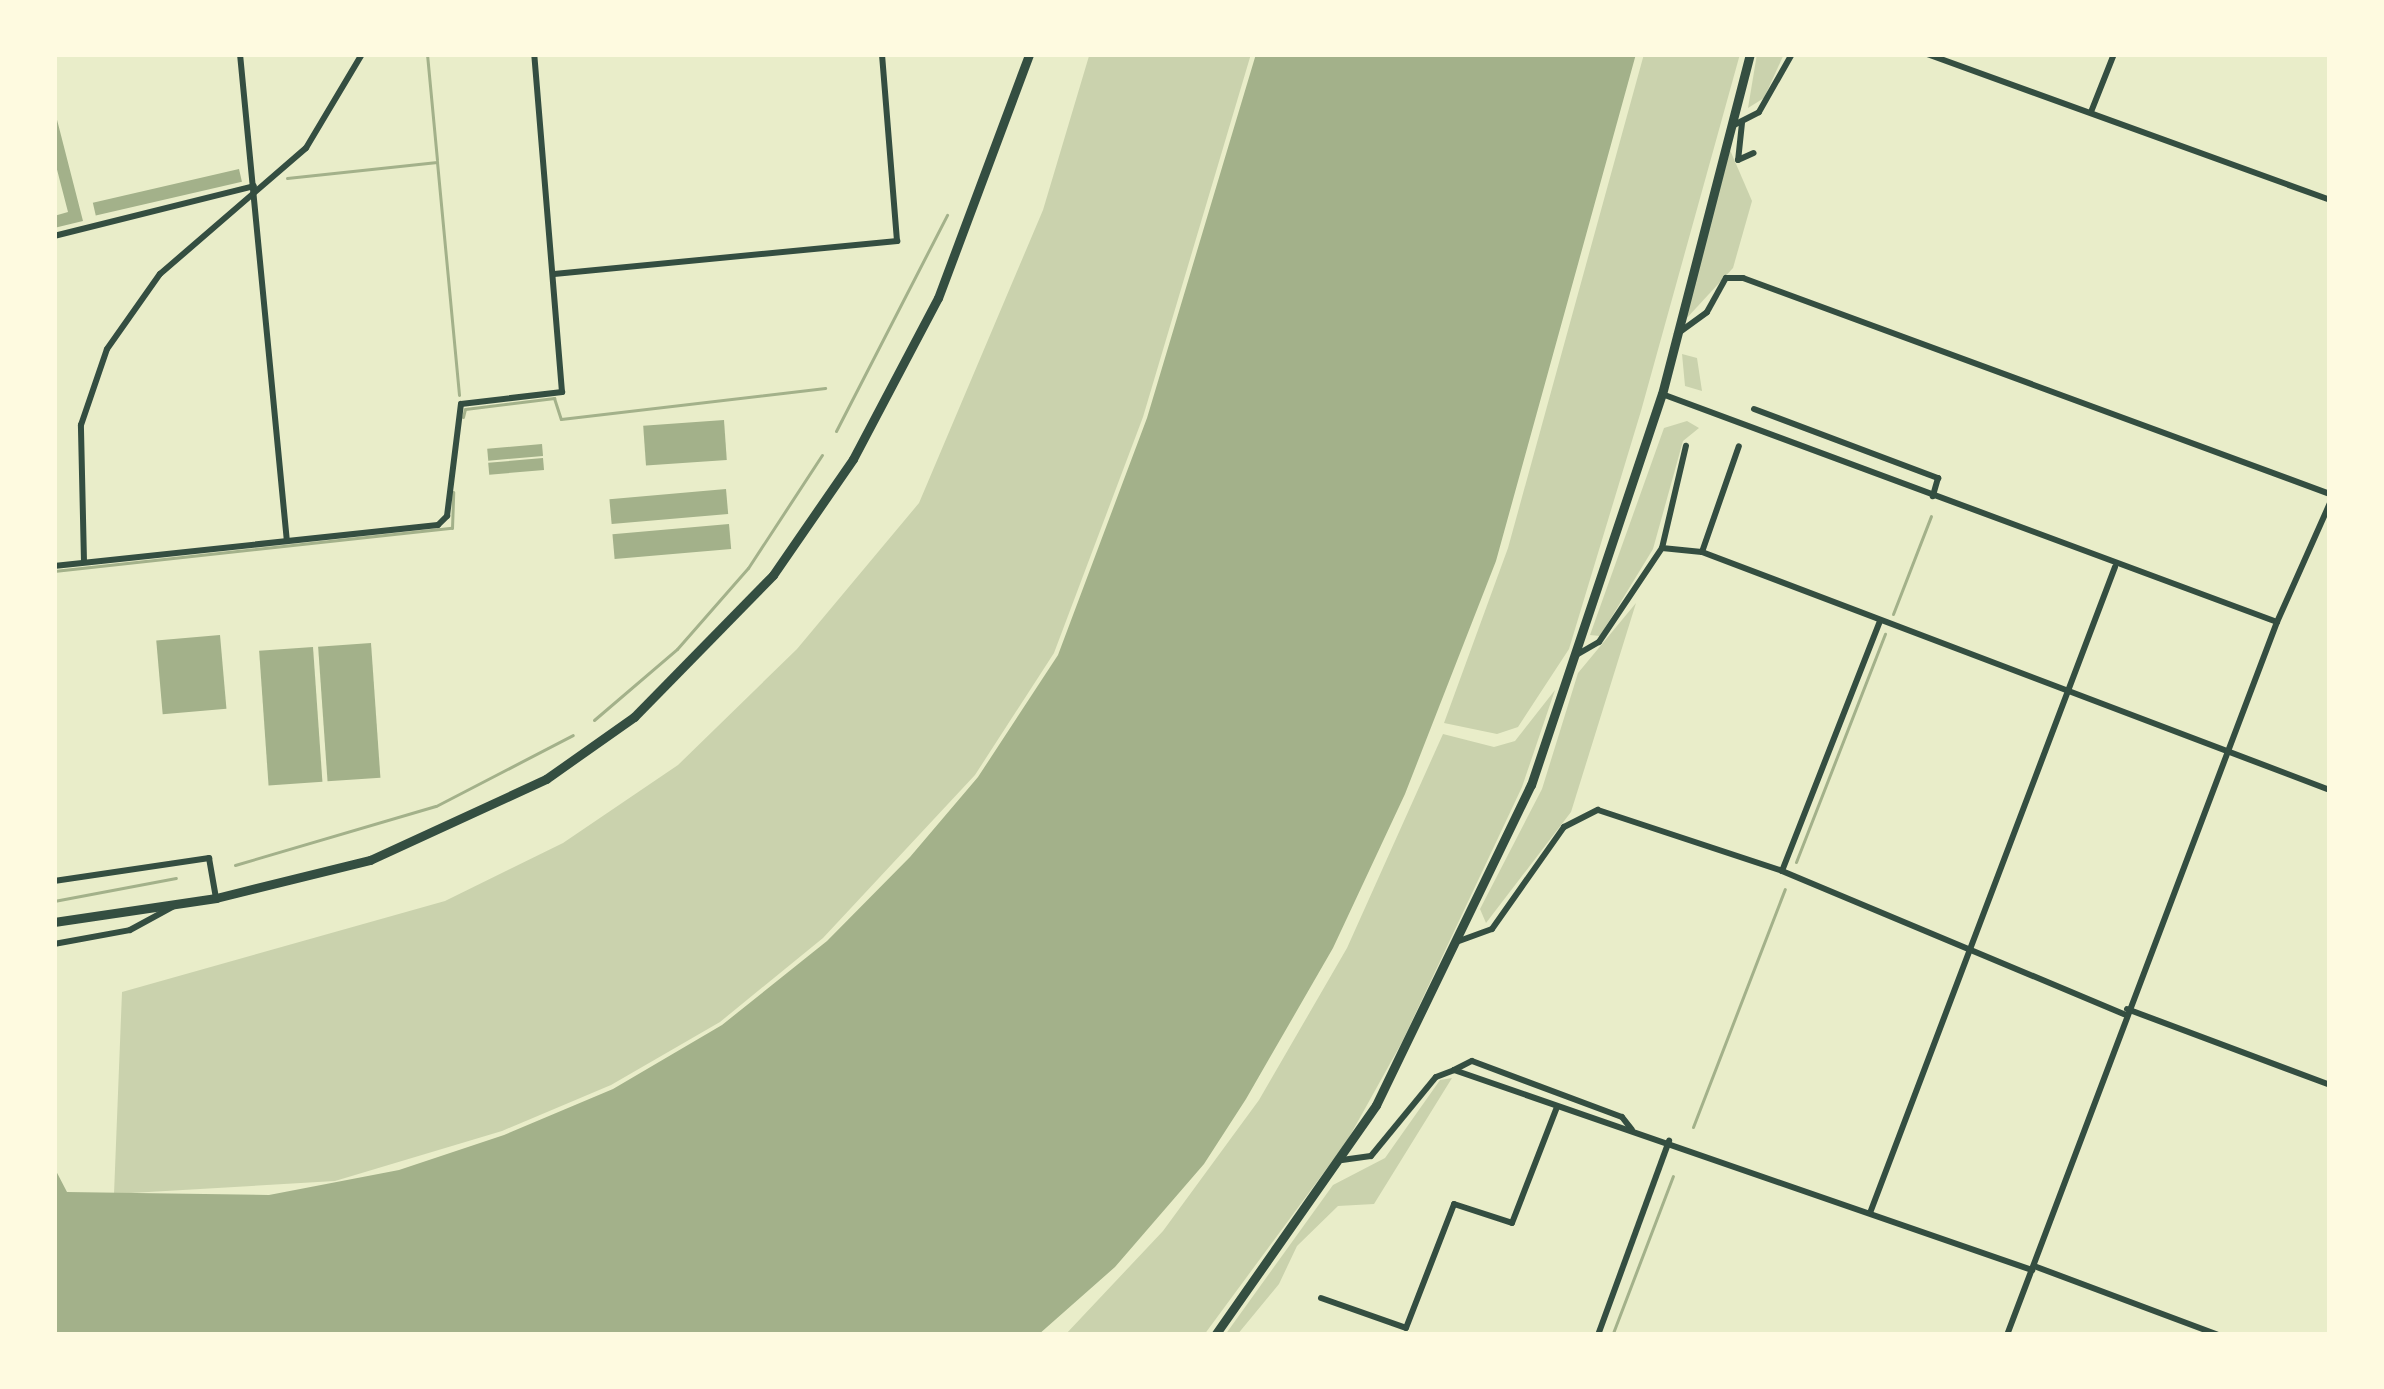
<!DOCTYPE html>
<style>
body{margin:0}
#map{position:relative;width:2384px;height:1389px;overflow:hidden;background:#e9edc9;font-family:Inter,sans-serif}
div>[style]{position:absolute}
.green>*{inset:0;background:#cad2ad}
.water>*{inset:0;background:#a3b18a;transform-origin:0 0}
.stream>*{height:3px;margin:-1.5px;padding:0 1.5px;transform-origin:1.5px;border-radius:1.5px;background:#a3b18a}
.minor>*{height:6px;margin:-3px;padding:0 3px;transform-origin:3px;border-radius:3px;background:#344e41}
.tertiary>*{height:6px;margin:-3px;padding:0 3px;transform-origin:3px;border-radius:3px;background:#344e41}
.primary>*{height:9px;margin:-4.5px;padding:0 4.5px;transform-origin:4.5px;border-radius:4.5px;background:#344e41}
.trunk>*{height:9px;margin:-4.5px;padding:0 4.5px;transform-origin:4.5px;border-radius:4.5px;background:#344e41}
span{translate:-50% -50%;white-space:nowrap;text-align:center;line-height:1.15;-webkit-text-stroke:9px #fefae0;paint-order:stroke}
.frame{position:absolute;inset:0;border:57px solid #fefae0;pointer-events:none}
</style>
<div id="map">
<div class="green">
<i style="clip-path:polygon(1251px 54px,1143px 417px,1054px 653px,975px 775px,823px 938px,720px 1022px,611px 1085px,502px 1131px,335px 1181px,114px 1194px,122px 992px,445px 901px,563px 843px,678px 765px,797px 649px,919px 503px,1043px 210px,1089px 56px)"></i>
<i style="clip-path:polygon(1644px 54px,1740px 54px,1641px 411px,1569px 649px,1518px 727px,1497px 734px,1444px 723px,1508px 548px)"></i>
<i style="clip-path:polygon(1757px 54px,1784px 54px,1764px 98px,1748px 108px)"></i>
<i style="clip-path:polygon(1730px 150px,1752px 201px,1733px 268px,1685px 320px)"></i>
<i style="clip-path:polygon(1682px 354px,1697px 358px,1702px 391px,1685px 386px)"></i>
<i style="clip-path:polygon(1687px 421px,1699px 428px,1683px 441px,1653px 549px,1600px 636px,1590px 635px,1664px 428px)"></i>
<i style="clip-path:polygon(1636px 603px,1571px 812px,1486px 923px,1480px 909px,1542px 789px,1578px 673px)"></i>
<i style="clip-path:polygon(1555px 690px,1522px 787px,1402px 1042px,1347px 1141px,1204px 1335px,1065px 1335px,1163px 1231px,1259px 1100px,1347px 948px,1443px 734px,1494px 747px,1515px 741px)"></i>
<i style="clip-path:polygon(1452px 1078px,1374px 1204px,1338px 1206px,1297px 1246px,1279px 1284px,1237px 1335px,1225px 1335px,1333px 1185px,1385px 1158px,1440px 1080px)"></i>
</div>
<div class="water">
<i style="clip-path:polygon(1256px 54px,1636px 54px,1496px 561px,1405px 794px,1333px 948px,1246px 1099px,1204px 1164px,1115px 1267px,1038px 1335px,54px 1335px,54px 1167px,67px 1192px,269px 1195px,399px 1170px,504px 1135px,613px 1089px,722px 1025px,827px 941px,910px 857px,978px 777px,1058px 655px,1147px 418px)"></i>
<i style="clip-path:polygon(54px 108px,83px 221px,54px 228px,54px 216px,68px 212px,54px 158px)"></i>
<i style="left:239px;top:169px;width:13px;height:150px;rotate:77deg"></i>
<i style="left:724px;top:420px;width:40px;height:81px;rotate:86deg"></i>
<i style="left:542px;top:444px;width:12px;height:55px;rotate:85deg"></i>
<i style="left:543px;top:458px;width:12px;height:55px;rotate:85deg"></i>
<i style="left:726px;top:489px;width:25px;height:117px;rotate:85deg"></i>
<i style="left:729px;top:524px;width:25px;height:117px;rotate:85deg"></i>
<i style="left:220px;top:635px;width:74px;height:64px;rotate:85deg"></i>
<i style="left:371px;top:643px;width:135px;height:53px;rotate:86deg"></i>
<i style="left:313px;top:647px;width:135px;height:54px;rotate:86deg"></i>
</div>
<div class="stream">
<i style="left:427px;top:54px;width:106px;rotate:84.6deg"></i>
<i style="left:287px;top:178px;width:151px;rotate:-6.1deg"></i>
<i style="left:437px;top:162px;width:234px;rotate:84.6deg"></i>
<i style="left:463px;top:417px;width:8px;rotate:-76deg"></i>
<i style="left:465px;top:409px;width:90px;rotate:-7deg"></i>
<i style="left:554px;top:398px;width:22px;rotate:72deg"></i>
<i style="left:561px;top:419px;width:266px;rotate:-6.7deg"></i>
<i style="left:836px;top:431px;width:243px;rotate:-62.8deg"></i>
<i style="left:54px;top:571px;width:400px;rotate:-6.2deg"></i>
<i style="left:452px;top:528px;width:36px;rotate:-88deg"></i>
<i style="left:1893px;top:614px;width:105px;rotate:-68.8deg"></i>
<i style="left:594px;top:720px;width:109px;rotate:-40.5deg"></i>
<i style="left:677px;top:649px;width:108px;rotate:-48.8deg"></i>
<i style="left:748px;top:568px;width:135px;rotate:-56.8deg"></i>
<i style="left:1796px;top:862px;width:245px;rotate:-68.7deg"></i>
<i style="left:235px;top:865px;width:209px;rotate:-16.4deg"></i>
<i style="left:436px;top:806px;width:154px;rotate:-27.4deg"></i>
<i style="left:54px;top:901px;width:124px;rotate:-10.7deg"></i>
<i style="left:1693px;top:1127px;width:255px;rotate:-68.9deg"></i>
<i style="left:1613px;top:1333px;width:168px;rotate:-69.1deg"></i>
</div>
<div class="minor">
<i style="left:240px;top:54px;width:487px;rotate:84.5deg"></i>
<i style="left:2091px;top:112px;width:62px;rotate:-68.4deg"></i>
<i style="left:1742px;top:123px;width:37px;rotate:96deg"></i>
<i style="left:1738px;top:160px;width:17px;rotate:-24deg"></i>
<i style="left:1732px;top:126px;width:30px;rotate:-27deg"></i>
<i style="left:1759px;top:112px;width:67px;rotate:-60.4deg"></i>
<i style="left:54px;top:236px;width:206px;rotate:-14deg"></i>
<i style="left:554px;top:274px;width:345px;rotate:-5.5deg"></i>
<i style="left:897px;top:241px;width:188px;rotate:-94.6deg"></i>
<i style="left:1677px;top:334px;width:37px;rotate:-36deg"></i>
<i style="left:1707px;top:312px;width:39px;rotate:-61deg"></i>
<i style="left:1726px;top:278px;width:17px"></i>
<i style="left:1743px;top:278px;width:625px;rotate:20.2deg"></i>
<i style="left:1754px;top:409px;width:197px;rotate:20.6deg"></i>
<i style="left:1938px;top:478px;width:19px;rotate:106deg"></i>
<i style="left:1662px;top:548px;width:105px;rotate:-76.8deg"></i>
<i style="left:1702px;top:552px;width:112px;rotate:-70.8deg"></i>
<i style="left:84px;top:562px;width:137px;rotate:-91.3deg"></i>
<i style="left:81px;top:425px;width:80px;rotate:-71.1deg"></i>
<i style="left:107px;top:349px;width:92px;rotate:-54.8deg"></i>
<i style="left:160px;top:274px;width:193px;rotate:-40.8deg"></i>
<i style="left:306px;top:148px;width:109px;rotate:-59.2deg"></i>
<i style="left:54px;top:566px;width:386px;rotate:-6.1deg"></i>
<i style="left:438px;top:525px;width:13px;rotate:-45deg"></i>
<i style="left:447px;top:516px;width:113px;rotate:-82.9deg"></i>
<i style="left:461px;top:404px;width:102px;rotate:-6.8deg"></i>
<i style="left:562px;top:392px;width:339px;rotate:-94.7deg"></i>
<i style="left:1578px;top:654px;width:24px;rotate:-30deg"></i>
<i style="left:1599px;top:642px;width:113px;rotate:-56.2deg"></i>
<i style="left:1662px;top:548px;width:40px;rotate:5.7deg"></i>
<i style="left:1702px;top:552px;width:672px;rotate:20.76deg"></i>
<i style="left:1782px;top:871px;width:269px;rotate:-68.6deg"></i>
<i style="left:54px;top:881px;width:157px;rotate:-8.4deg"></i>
<i style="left:209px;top:858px;width:41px;rotate:80.1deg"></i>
<i style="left:1459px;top:941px;width:35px;rotate:-20deg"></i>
<i style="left:1492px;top:929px;width:125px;rotate:-54.8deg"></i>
<i style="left:1564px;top:827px;width:38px;rotate:-27deg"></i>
<i style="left:1598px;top:810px;width:194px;rotate:18.3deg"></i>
<i style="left:1782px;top:871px;width:371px;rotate:22.7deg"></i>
<i style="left:2127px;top:1009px;width:217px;rotate:20.5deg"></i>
<i style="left:1454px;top:1070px;width:20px;rotate:-27deg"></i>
<i style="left:1472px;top:1061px;width:160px;rotate:20.5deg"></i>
<i style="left:1622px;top:1117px;width:16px;rotate:52deg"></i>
<i style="left:1342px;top:1160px;width:29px;rotate:-8deg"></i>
<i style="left:1371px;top:1156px;width:102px;rotate:-50.6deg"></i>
<i style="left:1436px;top:1077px;width:19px;rotate:-21deg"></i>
<i style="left:1454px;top:1070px;width:612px;rotate:19.09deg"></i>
<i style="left:1870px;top:1213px;width:691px;rotate:-69.23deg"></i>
<i style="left:2034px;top:1266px;width:197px;rotate:20.5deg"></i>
<i style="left:1321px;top:1298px;width:90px;rotate:19.4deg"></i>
<i style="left:1406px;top:1328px;width:133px;rotate:-68.8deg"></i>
<i style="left:1454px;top:1204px;width:61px;rotate:18.1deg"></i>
<i style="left:1512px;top:1223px;width:124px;rotate:-68.8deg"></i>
<i style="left:1598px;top:1335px;width:207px;rotate:-69.9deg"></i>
</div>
<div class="tertiary">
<i style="left:1927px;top:54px;width:429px;rotate:19.9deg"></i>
<i style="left:1662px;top:394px;width:656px;rotate:20.34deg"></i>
<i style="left:54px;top:944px;width:77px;rotate:-10.4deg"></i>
<i style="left:130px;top:930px;width:50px;rotate:-28.6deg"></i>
<i style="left:2007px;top:1335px;width:762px;rotate:-69.26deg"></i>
<i style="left:2277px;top:622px;width:130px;rotate:-66deg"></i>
</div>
<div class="primary">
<i style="left:1215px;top:1335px;width:281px;rotate:-55deg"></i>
<i style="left:1376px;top:1105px;width:356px;rotate:-64.2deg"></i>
<i style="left:1531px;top:785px;width:412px;rotate:-71.5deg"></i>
<i style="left:1662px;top:394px;width:351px;rotate:-75.5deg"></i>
</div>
<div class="trunk">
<i style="left:54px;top:922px;width:164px;rotate:-8.4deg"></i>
<i style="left:216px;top:898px;width:159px;rotate:-13.9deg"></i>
<i style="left:370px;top:860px;width:194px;rotate:-24.7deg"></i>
<i style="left:546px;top:779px;width:108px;rotate:-35.2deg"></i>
<i style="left:634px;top:717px;width:199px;rotate:-45.6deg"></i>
<i style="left:773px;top:575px;width:141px;rotate:-55.4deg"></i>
<i style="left:853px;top:459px;width:182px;rotate:-62.2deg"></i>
<i style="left:938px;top:298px;width:260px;rotate:-69.5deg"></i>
</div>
<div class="frame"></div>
</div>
